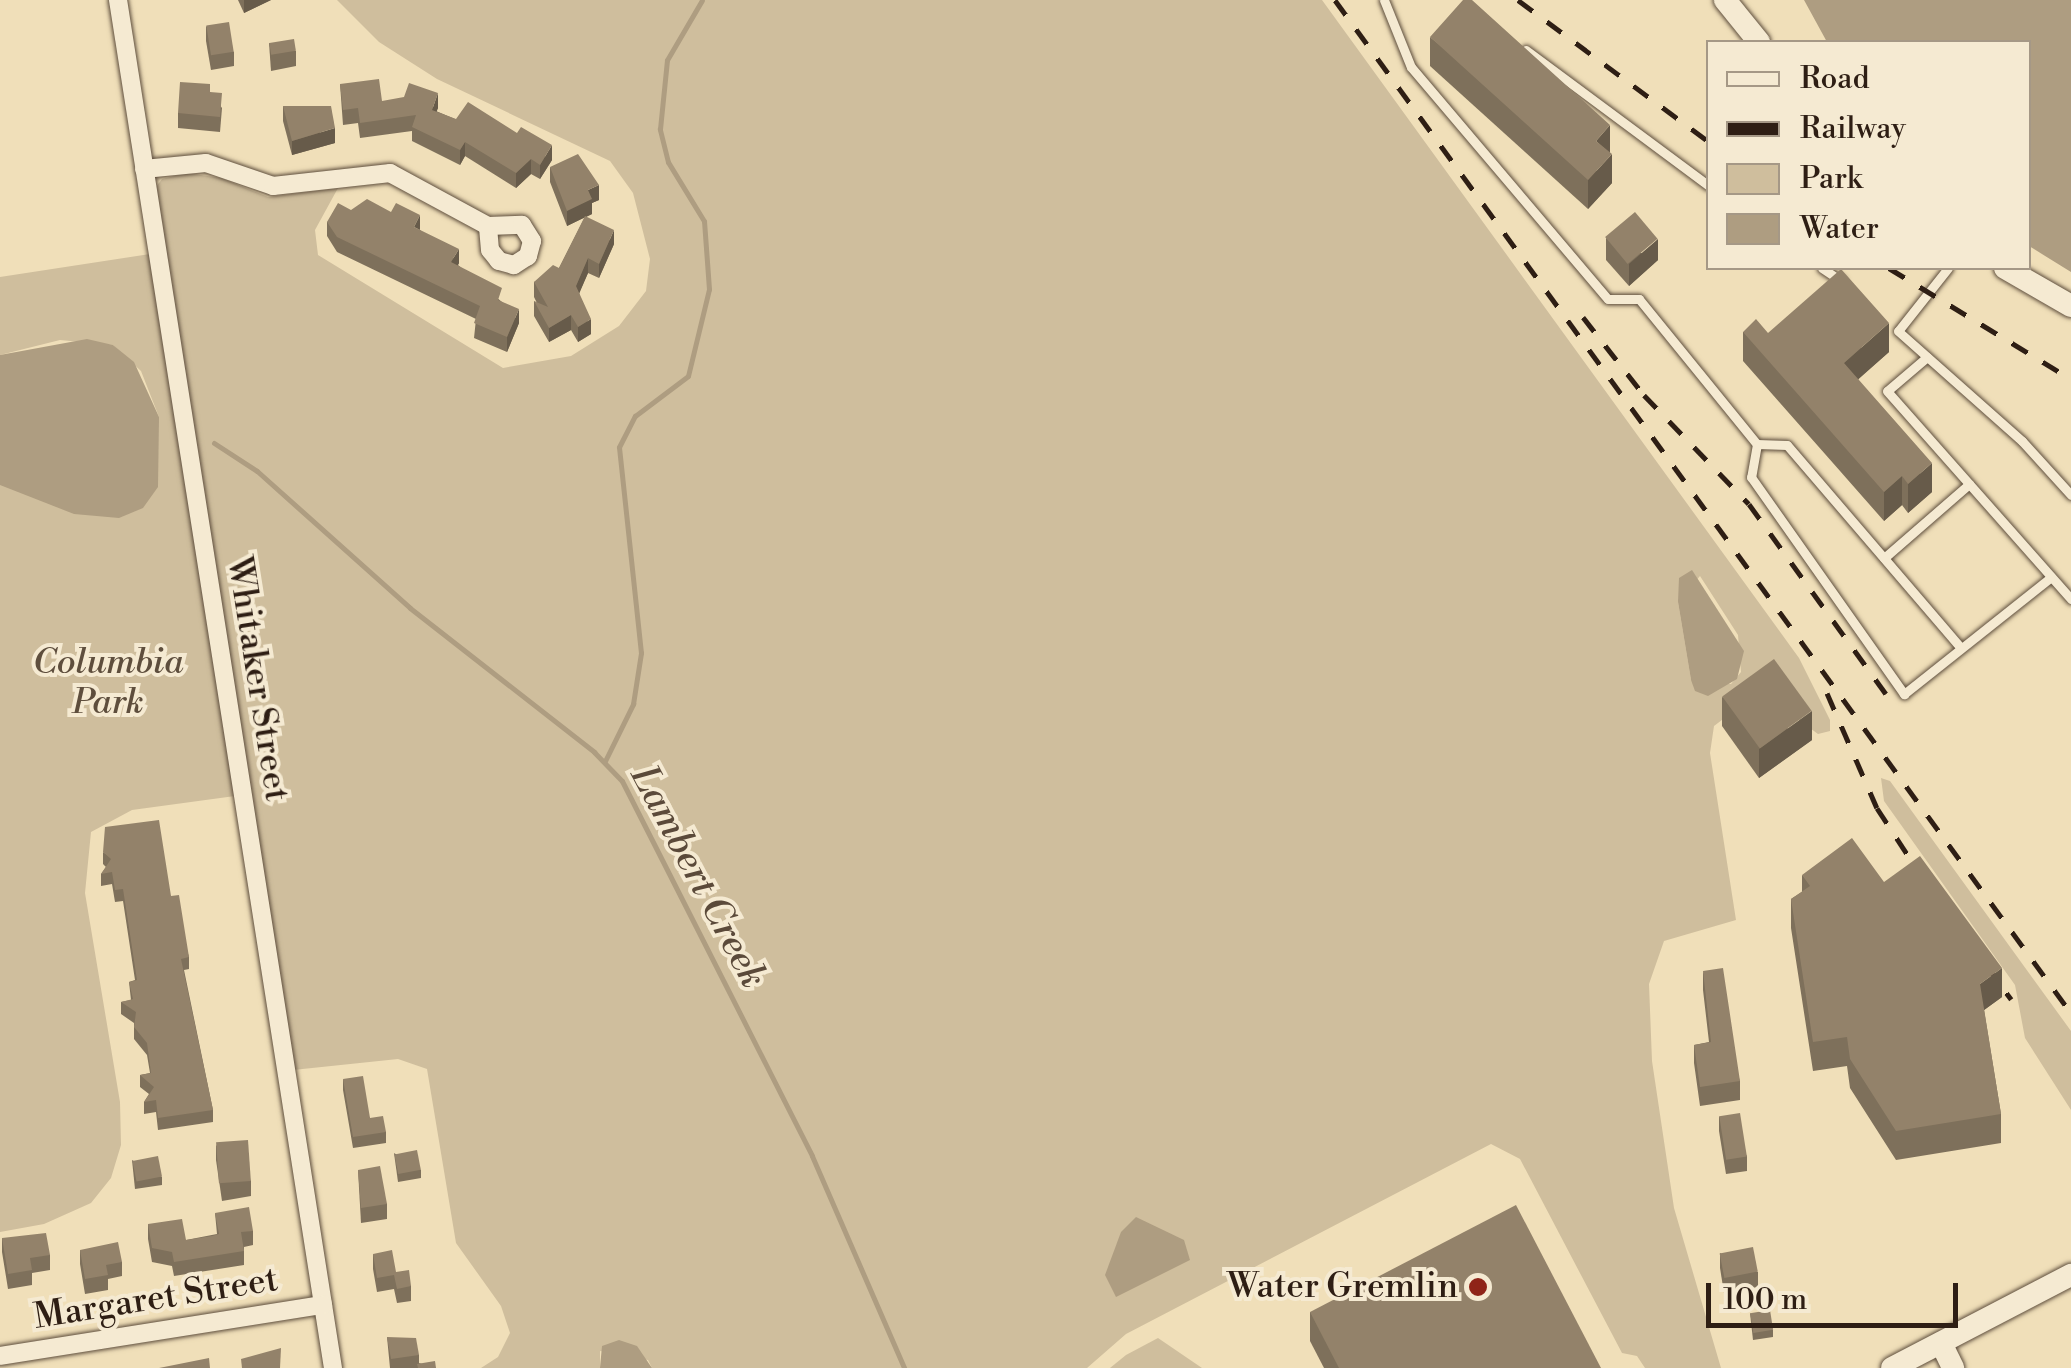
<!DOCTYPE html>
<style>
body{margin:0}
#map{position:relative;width:2071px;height:1368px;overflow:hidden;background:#f0dfb9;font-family:"Libre Bodoni",serif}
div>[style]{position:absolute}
.green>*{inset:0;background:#cfbe9d}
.water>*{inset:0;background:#ae9d81}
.stream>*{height:5px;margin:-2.5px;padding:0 2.5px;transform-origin:2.5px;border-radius:2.5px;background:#ae9d81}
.roads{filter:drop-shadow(0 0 2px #5e4e3d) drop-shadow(0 0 2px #5e4e3d)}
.service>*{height:9px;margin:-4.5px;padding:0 4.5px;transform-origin:4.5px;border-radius:4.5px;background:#f5ead2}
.minor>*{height:18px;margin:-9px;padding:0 9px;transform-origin:9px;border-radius:9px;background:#f5ead2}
.tertiary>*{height:22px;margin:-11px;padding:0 11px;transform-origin:11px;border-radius:11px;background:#f5ead2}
.rail>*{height:5px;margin-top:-2.5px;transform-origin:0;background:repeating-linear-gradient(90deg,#2e1e14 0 18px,transparent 0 36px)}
.wall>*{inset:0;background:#7e705b}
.shaded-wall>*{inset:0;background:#675b4a}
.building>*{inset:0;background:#93826a;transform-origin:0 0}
.dots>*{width:28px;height:28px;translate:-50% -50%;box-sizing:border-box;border:5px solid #f5ead2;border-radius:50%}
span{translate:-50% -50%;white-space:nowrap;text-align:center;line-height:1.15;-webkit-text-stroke:8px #f5ead2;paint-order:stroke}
.park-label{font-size:35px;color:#5e4e3d;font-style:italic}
.street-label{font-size:35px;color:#2e1e14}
.poi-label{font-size:35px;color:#2e1e14}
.right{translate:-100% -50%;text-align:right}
.water-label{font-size:38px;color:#5b4a3a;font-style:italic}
.legend{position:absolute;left:1706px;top:40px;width:325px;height:230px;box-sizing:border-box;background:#f5ead2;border:2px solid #a59886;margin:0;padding:12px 18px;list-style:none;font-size:30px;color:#2e1e14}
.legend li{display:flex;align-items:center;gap:20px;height:50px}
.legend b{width:50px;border:2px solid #a59886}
.scale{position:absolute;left:1706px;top:1283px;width:252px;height:45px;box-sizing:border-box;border:5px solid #2e1e14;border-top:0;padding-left:12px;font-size:30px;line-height:35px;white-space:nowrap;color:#2e1e14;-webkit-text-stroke:8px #f5ead2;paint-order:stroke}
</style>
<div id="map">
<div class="green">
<i style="clip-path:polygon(evenodd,337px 0,1322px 0,1799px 658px,1830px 720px,1830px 731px,1818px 734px,1760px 691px,1714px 726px,1710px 753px,1736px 920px,1664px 941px,1649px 984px,1652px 1061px,1674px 1208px,1721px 1368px,1645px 1368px,1637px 1356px,1622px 1353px,1520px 1159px,1491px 1144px,1126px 1334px,1087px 1368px,652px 1368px,648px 1360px,600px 1351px,600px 1368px,481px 1368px,498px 1357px,510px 1333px,501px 1306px,456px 1243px,427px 1069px,398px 1059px,293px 1070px,156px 187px,162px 179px,187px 173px,221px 178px,268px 197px,338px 188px,315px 230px,318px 255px,503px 368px,571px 356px,619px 326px,646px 291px,650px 259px,633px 193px,610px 161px,437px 79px,379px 42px,337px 0,1700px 576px,1738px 635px,1741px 672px,1731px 684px,1691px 680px,1678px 602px,1700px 576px)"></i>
<i style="clip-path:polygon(150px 254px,235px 796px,132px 810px,91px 832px,85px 893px,120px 1102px,121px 1145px,111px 1178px,91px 1203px,44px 1224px,0 1232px,0 452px,159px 417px,141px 371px,113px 345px,60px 340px,0 355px,0 277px)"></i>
<i style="clip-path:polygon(1881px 778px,1890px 781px,2071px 1031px,2071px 1110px,2025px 1038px,2015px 985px,1884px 801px)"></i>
<i style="clip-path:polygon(1158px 1338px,1202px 1368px,1110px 1368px,1126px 1355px)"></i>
</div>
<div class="water">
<i style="clip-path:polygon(1804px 0,2071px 0,2071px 272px,2029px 246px,2028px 42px,1827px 42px)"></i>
<i style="clip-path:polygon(87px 339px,113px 345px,134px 362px,159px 417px,158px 487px,143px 508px,119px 518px,74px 514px,0 485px,0 355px)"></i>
<i style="clip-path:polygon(1692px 570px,1744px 651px,1737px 679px,1708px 696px,1695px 691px,1691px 680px,1678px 602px,1679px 578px)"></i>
<i style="clip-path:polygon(1136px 1217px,1184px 1240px,1190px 1260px,1116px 1297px,1105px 1275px,1121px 1232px)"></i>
<i style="clip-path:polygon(619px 1340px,637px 1346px,652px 1368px,600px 1368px,602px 1346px)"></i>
</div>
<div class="stream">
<i style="left:214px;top:443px;width:51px;rotate:33.1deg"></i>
<i style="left:257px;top:471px;width:205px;rotate:41.8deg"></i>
<i style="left:410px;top:608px;width:234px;rotate:38deg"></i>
<i style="left:594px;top:752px;width:40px;rotate:46deg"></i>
<i style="left:622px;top:781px;width:420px;rotate:63.1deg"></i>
<i style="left:812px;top:1156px;width:231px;rotate:66.5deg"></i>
<i style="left:605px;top:761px;width:64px;rotate:-63.8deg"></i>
<i style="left:633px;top:704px;width:52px;rotate:-81.1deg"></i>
<i style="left:641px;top:653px;width:207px;rotate:-96.1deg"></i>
<i style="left:619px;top:447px;width:35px;rotate:-63deg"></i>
<i style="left:635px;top:416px;width:66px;rotate:-37deg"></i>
<i style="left:688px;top:376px;width:89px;rotate:-76.4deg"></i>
<i style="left:709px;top:289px;width:68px;rotate:-94.2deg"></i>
<i style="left:704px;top:221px;width:69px;rotate:-121.4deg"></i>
<i style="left:668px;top:162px;width:34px;rotate:-104deg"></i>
<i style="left:660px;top:129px;width:69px;rotate:-84.2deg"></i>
<i style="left:667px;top:60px;width:69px;rotate:-59.7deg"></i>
</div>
<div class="roads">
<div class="service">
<i style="left:1384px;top:0;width:72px;rotate:68.1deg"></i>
<i style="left:1411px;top:67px;width:304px;rotate:49.7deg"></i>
<i style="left:1608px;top:299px;width:31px"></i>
<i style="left:1639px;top:299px;width:187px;rotate:50.9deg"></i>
<i style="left:1757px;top:444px;width:34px;rotate:100deg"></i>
<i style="left:1751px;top:477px;width:266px;rotate:54.8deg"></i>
<i style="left:1904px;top:694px;width:188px;rotate:-38.5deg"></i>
<i style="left:1526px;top:50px;width:227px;rotate:36.6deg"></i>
<i style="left:1822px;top:268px;width:23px;rotate:34deg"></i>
<i style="left:1948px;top:268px;width:80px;rotate:128.4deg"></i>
<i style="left:1898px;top:331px;width:166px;rotate:41.6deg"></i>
<i style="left:2022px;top:441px;width:73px;rotate:47.8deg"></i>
<i style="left:1927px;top:357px;width:52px;rotate:139.6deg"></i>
<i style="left:1887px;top:391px;width:278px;rotate:48.5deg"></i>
<i style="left:1757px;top:444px;width:30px;rotate:2deg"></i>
<i style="left:1787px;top:445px;width:267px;rotate:49.4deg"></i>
<i style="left:1884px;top:558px;width:113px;rotate:-41deg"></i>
</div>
<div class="minor">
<i style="left:118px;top:0;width:1385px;rotate:81.07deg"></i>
<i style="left:144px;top:169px;width:62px;rotate:-5.5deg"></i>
<i style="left:206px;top:163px;width:71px;rotate:18.9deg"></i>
<i style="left:273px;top:186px;width:118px;rotate:-6.3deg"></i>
<i style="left:390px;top:173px;width:111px;rotate:28.4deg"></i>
<i style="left:488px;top:226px;width:34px;rotate:-2deg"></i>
<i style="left:522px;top:225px;width:19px;rotate:58deg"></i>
<i style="left:532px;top:241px;width:16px;rotate:105deg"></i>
<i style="left:528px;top:256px;width:17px;rotate:147deg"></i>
<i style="left:514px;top:265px;width:16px;rotate:-165deg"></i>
<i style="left:499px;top:261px;width:14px;rotate:-129deg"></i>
<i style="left:490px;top:250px;width:24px;rotate:-95deg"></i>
<i style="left:0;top:1356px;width:327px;rotate:-9deg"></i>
</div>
<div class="tertiary">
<i style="left:1725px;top:0;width:54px;rotate:51deg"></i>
<i style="left:2005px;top:268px;width:76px;rotate:29.9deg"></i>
<i style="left:1941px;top:1343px;width:28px;rotate:64deg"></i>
<i style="left:1892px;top:1368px;width:202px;rotate:-27.5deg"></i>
</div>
</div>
<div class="rail">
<i style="left:1335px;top:0;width:1252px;rotate:54deg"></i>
<i style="left:1518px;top:0;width:237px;rotate:36.6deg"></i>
<i style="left:1889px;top:268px;width:213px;rotate:31.4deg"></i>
<i style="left:1583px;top:317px;width:99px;rotate:52deg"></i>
<i style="left:1644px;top:395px;width:151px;rotate:46.1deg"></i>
<i style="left:1749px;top:504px;width:234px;rotate:54.2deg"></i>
<i style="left:1827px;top:693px;width:125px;rotate:66.5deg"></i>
<i style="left:1877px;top:808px;width:90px;rotate:56.8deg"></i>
<i style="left:1985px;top:964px;width:44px;rotate:53.4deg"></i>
</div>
<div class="wall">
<i style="clip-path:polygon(238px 0,271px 0,244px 13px)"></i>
<i style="clip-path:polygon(206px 26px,234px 52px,234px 66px,211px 70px,206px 41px)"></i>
<i style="clip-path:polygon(1430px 37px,1612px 183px,1588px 209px,1430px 66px)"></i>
<i style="clip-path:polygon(269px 43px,296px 51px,296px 66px,271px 71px)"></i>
<i style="clip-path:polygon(340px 84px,382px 101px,438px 108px,436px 111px,552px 160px,540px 179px,531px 174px,516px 188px,465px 156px,460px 165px,412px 141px,412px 131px,360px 138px,358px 123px,343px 125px)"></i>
<i style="clip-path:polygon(210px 92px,222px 108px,220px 132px,178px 128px,178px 113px)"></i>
<i style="clip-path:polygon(283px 106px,335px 143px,292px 155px,283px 121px)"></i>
<i style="clip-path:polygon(550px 167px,599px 200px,592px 203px,592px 214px,586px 217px,614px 244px,599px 278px,588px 273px,579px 293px,591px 334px,578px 342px,571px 330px,549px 342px,534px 316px,534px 301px,537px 303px,534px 297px,534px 282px,559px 268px,585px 217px,567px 226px,550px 182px)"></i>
<i style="clip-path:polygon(351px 210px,420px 230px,459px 263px,458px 265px,502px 302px,519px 323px,507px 352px,474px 338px,476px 319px,337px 252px,327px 236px,327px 222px)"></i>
<i style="clip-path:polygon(1606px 238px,1658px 260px,1629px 286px,1606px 260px)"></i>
<i style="clip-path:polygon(1743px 332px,1768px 333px,1889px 352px,1858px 379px,1932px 492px,1908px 513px,1902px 505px,1884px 521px,1743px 361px)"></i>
<i style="clip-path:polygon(1722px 697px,1812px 740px,1759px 778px,1722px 726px)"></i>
<i style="clip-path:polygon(103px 852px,171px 896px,189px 957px,189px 969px,184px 970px,213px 1110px,213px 1122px,158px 1130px,156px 1112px,144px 1114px,144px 1102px,149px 1094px,140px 1087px,140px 1075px,150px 1073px,147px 1055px,134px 1039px,134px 1023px,121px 1014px,121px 1002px,131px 1000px,129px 982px,135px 980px,123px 901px,115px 902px,112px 884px,101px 886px,101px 874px,106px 867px,103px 864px)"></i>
<i style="clip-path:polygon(1802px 875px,2002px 997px,1984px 1010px,2001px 1114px,2001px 1143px,1896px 1160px,1850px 1088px,1847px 1066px,1813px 1071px,1791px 928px,1791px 899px,1802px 892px)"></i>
<i style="clip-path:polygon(1703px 971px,1740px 1081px,1740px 1100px,1700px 1106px,1694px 1063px,1694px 1045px,1709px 1042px,1703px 990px)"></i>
<i style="clip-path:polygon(343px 1079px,370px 1118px,386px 1132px,386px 1143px,353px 1148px,343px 1090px)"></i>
<i style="clip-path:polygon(1719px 1116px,1747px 1156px,1747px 1171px,1726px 1174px,1719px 1131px)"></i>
<i style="clip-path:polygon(216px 1145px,251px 1181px,251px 1196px,222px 1201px,216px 1160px)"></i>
<i style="clip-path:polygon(394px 1153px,421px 1170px,421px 1178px,398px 1182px)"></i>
<i style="clip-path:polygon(132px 1160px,162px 1177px,162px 1185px,135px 1189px)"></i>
<i style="clip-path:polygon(358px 1170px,387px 1204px,387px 1219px,361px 1223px)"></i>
<i style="clip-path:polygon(215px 1213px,253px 1231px,253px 1245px,244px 1247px,244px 1265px,174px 1276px,172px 1266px,152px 1262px,148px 1239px,148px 1224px,186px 1240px,217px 1234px)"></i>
<i style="clip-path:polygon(2px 1238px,50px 1255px,50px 1270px,32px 1273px,32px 1285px,8px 1289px,2px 1252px)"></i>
<i style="clip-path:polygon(80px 1250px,122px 1262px,122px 1276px,108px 1279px,108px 1290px,85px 1294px,80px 1264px)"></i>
<i style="clip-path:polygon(1720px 1253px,1758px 1272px,1758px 1287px,1724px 1293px,1720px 1268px)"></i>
<i style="clip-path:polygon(373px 1254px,411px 1286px,411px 1301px,397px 1303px,394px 1289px,377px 1292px,373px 1269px)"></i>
<i style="clip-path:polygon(1310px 1312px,1601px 1368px,1324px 1368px,1310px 1341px)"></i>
<i style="clip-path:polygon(1750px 1313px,1773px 1330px,1773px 1337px,1753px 1340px)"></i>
<i style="clip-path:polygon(387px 1337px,419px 1355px,419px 1363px,436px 1368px,390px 1368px)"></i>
</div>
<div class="shaded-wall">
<i style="clip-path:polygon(244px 0,271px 0,244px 13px)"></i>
<i style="clip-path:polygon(438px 93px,438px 108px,432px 124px,432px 110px)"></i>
<i style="clip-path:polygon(1610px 125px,1610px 154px,1596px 141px)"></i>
<i style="clip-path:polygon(335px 128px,335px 143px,292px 155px,292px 141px)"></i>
<i style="clip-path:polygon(465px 142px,465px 156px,460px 165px,460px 150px)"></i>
<i style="clip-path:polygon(552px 145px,552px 160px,540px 179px,540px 165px)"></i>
<i style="clip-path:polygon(1612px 154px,1612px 183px,1588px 209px,1588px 180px)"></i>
<i style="clip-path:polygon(531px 159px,531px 174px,516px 188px,516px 173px)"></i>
<i style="clip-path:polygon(599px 185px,599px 200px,592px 203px,592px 214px,567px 226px,567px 211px,588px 190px)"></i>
<i style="clip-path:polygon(420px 215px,420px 230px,414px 227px)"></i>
<i style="clip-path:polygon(614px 230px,614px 244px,599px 278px,599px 264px)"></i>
<i style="clip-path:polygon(1658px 239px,1658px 260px,1629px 286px,1629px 264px)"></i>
<i style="clip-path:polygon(459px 249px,459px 263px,451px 277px,451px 262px)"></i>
<i style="clip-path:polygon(588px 258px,588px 273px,576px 301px,576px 286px)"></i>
<i style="clip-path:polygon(519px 309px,519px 323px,507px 352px,507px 337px)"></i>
<i style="clip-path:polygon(571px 315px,571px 330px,549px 342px,549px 328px)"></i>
<i style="clip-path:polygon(591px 319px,591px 334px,578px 342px,578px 327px)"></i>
<i style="clip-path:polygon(1889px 323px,1889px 352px,1844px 392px,1844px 363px)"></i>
<i style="clip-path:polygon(1932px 463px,1932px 492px,1908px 513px,1908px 484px)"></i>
<i style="clip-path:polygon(1902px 476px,1902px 505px,1884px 521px,1884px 492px)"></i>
<i style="clip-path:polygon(1812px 711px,1812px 740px,1759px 778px,1759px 749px)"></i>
<i style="clip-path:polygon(2002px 968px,2002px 997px,1980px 1013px,1980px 984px)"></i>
</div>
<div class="building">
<i style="clip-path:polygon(1463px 0,1472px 0,1610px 125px,1596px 141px,1612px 154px,1588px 180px,1430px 37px)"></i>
<i style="left:229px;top:22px;width:30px;height:23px;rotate:81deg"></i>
<i style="left:294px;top:39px;width:12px;height:25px;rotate:81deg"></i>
<i style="clip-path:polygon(379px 79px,382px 101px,404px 97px,409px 83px,438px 93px,432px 110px,456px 119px,468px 102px,517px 133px,521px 127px,552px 145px,540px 165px,531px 159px,516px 173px,465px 142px,460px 150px,412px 127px,416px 115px,360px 123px,358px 108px,343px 110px,340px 84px)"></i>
<i style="clip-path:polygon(180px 82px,210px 84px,210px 92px,222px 93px,220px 117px,178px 113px)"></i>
<i style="clip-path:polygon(283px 106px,331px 106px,335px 128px,292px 141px)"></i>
<i style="clip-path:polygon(578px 154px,599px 185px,588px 190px,592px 199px,567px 211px,550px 167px)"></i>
<i style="clip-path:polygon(367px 199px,391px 212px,396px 203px,420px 215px,414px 227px,459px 249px,451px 262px,502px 288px,498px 300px,519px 309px,507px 337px,474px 323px,480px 306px,337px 237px,327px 222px,338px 203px,351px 210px)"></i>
<i style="left:1635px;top:212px;width:35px;height:39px;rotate:50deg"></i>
<i style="clip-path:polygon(585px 216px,614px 230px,599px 264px,588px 258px,576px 286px,591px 319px,578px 327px,571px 315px,549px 328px,534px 301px,548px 307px,534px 282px,553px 265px,559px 268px)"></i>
<i style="clip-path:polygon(1841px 269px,1889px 323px,1844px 363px,1932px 463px,1908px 484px,1902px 476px,1884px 492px,1743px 332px,1756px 319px,1768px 333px)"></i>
<i style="left:1774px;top:659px;width:64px;height:64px;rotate:54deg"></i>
<i style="clip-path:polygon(159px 820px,171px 896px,179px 895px,189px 957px,181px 959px,213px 1110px,158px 1118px,156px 1100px,144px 1102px,154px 1087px,140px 1075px,151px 1073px,147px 1043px,134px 1027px,136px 1012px,121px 1002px,133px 999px,129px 982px,137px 980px,123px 889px,115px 890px,112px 872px,101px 874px,111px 859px,103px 852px,105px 827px)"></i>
<i style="clip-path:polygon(1852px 838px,1884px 882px,1920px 856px,2002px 968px,1980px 984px,2001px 1114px,1896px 1131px,1850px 1059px,1847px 1037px,1813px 1042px,1791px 899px,1810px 886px,1802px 875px)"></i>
<i style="clip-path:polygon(1723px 968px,1740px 1081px,1700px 1087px,1694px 1045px,1711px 1042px,1703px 971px)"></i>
<i style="clip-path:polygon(363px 1076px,370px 1118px,383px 1116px,386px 1132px,353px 1137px,343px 1079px)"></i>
<i style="left:1740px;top:1113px;width:44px;height:21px;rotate:81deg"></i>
<i style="left:248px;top:1140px;width:41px;height:32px;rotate:86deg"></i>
<i style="left:417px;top:1150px;width:20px;height:23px;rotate:79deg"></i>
<i style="left:158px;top:1156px;width:21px;height:26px;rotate:79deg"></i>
<i style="clip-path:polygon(380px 1166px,387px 1204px,361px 1208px,358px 1170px)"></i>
<i style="clip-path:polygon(1516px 1205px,1601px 1368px,1339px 1368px,1310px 1312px)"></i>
<i style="clip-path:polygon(249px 1207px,253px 1231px,241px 1232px,244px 1251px,174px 1262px,172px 1252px,152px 1248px,148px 1224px,182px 1219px,186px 1240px,212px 1236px,219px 1234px,215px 1213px)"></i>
<i style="clip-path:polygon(46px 1233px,50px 1255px,30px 1258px,32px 1270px,8px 1274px,2px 1238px)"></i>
<i style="clip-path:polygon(118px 1242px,122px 1262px,106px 1265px,108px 1275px,85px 1279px,80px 1250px)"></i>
<i style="left:1753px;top:1247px;width:25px;height:34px;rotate:79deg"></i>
<i style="clip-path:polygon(392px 1250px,396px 1272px,409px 1270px,411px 1286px,397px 1289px,394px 1275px,377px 1278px,373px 1254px)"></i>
<i style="left:1770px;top:1310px;width:20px;height:20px;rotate:81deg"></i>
<i style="clip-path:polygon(387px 1337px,416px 1338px,419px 1355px,391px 1359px)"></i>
<i style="clip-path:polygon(281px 1348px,280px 1368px,242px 1368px,241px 1359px)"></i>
<i style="clip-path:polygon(209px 1358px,210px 1368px,159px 1368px)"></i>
<i style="clip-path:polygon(435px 1361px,436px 1368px,418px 1368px,417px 1364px)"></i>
</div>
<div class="dots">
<i style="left:1478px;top:1287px;background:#8f2418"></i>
</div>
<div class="park-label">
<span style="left:108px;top:683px">Columbia<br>Park</span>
</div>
<div class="street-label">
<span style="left:257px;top:679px;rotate:81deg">Whitaker Street</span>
<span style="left:156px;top:1299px;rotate:-9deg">Margaret Street</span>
</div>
<div class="poi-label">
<span class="right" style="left:1458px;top:1287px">Water Gremlin</span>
</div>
<div class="water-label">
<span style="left:698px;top:877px;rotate:62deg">Lambert Creek</span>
</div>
<ul class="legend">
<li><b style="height:12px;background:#f5ead2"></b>Road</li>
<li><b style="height:12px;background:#2e1e14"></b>Railway</li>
<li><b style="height:28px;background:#cfbe9d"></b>Park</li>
<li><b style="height:28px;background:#ae9d81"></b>Water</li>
</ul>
<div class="scale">100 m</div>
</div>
